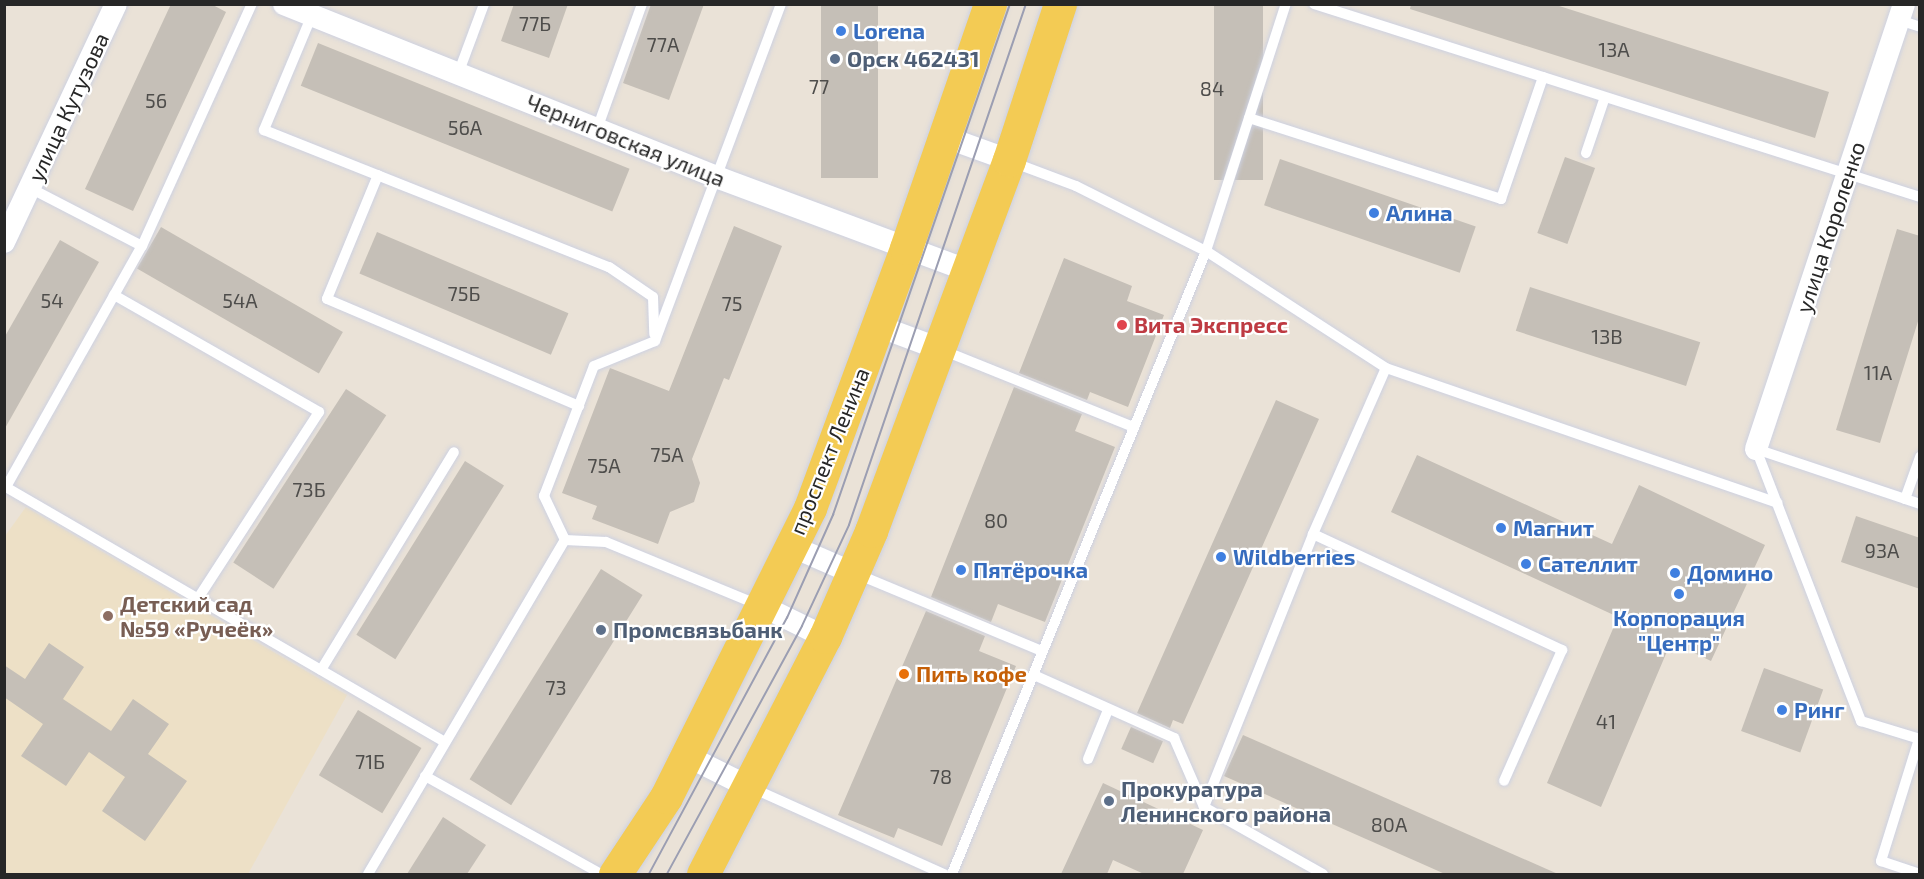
<!DOCTYPE html>
<meta charset="utf-8">
<style>
body{margin:0}
#map{position:relative;width:1924px;height:879px;overflow:hidden;background:#eae2d7;font-family:"Exo 2",sans-serif}
div>[style]{position:absolute}
.education>*{inset:0;background:#ede0c6}
.building>*{inset:0;background:#c5bfb7;transform-origin:0 0}
.roads{filter:drop-shadow(0 0 2px #cdd1e1) drop-shadow(0 0 2px #cdd1e1)}
.service>*{height:10px;margin:-5px;padding:0 5px;transform-origin:5px;border-radius:5px;background:#fff}
.minor>*{height:22px;margin:-11px;padding:0 11px;transform-origin:11px;border-radius:11px;background:#fff}
.primary>*{height:33px;margin:-16.5px;padding:0 16.5px;transform-origin:16.5px;border-radius:16.5px;background:#f3cb54}
.tram>*{height:1.5px;margin:-0.75px;padding:0 0.75px;transform-origin:0.75px;border-radius:0.75px;background:#9b9eb2}
.dots>*{width:16px;height:16px;translate:-50% -50%;box-sizing:border-box;border:3px solid #fff;border-radius:50%}
span{translate:-50% -50%;white-space:nowrap;text-align:center;line-height:1.15;-webkit-text-stroke:4.5px #fff;paint-order:stroke}
.number-label{font-size:20px;color:#4e4d4b}
.number-label span{-webkit-text-stroke-width:0}
.shop-label{font-size:22px;color:#366cbe;font-weight:700}
.left{translate:0 -50%;text-align:left}
.service-label{font-size:22px;color:#4e5e75;font-weight:700}
.street-label{font-size:22px;color:#272727}
.health-label{font-size:22px;color:#be3a42;font-weight:700}
.education-label{font-size:22px;color:#785e54;font-weight:700}
.food-label{font-size:22px;color:#c56008;font-weight:700}
.frame{position:absolute;inset:0;border:6px solid #272727;pointer-events:none}
</style>
<div id="map">
<div class="education">
<i style="clip-path:polygon(26px 507px,347px 695px,248px 874px,5px 874px,5px 536px)"></i>
</div>
<div class="building">
<i style="clip-path:polygon(171px 4px,211px 4px,226px 12px,133px 211px,85px 189px)"></i>
<i style="clip-path:polygon(514px 4px,568px 4px,549px 58px,501px 41px)"></i>
<i style="clip-path:polygon(651px 4px,704px 4px,669px 100px,623px 83px)"></i>
<i style="left:821px;top:4px;width:57px;height:174px"></i>
<i style="left:1214px;top:4px;width:49px;height:176px"></i>
<i style="clip-path:polygon(1411px 4px,1553px 4px,1829px 92px,1815px 138px,1410px 9px)"></i>
<i style="left:318px;top:43px;width:336px;height:46px;rotate:22deg"></i>
<i style="left:1565px;top:157px;width:32px;height:81px;rotate:20deg"></i>
<i style="left:1280px;top:159px;width:207px;height:49px;rotate:19deg"></i>
<i style="clip-path:polygon(734px 226px,782px 246px,729px 380px,724px 378px,692px 459px,700px 483px,694px 502px,670px 512px,658px 544px,592px 519px,597px 506px,562px 493px,610px 368px,669px 391px)"></i>
<i style="left:161px;top:227px;width:210px;height:48px;rotate:30deg"></i>
<i style="clip-path:polygon(1897px 229px,1920px 236px,1920px 315px,1880px 443px,1836px 430px)"></i>
<i style="left:377px;top:232px;width:208px;height:45px;rotate:23deg"></i>
<i style="clip-path:polygon(60px 240px,99px 262px,4px 430px,4px 338px)"></i>
<i style="clip-path:polygon(1064px 258px,1132px 286px,1127px 301px,1164px 315px,1128px 407px,1090px 392px,1087px 400px,1019px 373px)"></i>
<i style="left:1530px;top:287px;width:179px;height:46px;rotate:18deg"></i>
<i style="clip-path:polygon(1014px 387px,1082px 414px,1075px 431px,1115px 447px,1045px 622px,998px 604px,991px 622px,931px 597px)"></i>
<i style="left:346px;top:389px;width:48px;height:207px;rotate:33deg"></i>
<i style="clip-path:polygon(1276px 400px,1319px 419px,1183px 724px,1173px 720px,1170px 728px,1137px 713px)"></i>
<i style="clip-path:polygon(1417px 455px,1612px 544px,1639px 485px,1765px 545px,1711px 661px,1671px 642px,1601px 807px,1547px 783px,1618px 617px,1391px 512px)"></i>
<i style="left:465px;top:461px;width:46px;height:205px;rotate:32deg"></i>
<i style="clip-path:polygon(1856px 516px,1920px 538px,1920px 589px,1841px 562px)"></i>
<i style="left:601px;top:569px;width:49px;height:248px;rotate:32deg"></i>
<i style="clip-path:polygon(926px 611px,985px 636px,979px 651px,1016px 666px,942px 846px,898px 828px,894px 838px,838px 815px)"></i>
<i style="clip-path:polygon(49px 643px,84px 667px,63px 699px,111px 731px,133px 699px,169px 724px,148px 754px,187px 781px,145px 841px,102px 811px,125px 777px,89px 752px,66px 786px,21px 756px,43px 724px,4px 697px,4px 665px,25px 679px)"></i>
<i style="left:1764px;top:668px;width:63px;height:67px;rotate:20deg"></i>
<i style="left:358px;top:710px;width:74px;height:76px;rotate:31deg"></i>
<i style="left:1131px;top:727px;width:35px;height:24px;rotate:24deg"></i>
<i style="clip-path:polygon(1243px 735px,1558px 874px,1445px 874px,1224px 776px)"></i>
<i style="clip-path:polygon(1103px 783px,1203px 830px,1183px 874px,1144px 874px,1113px 860px,1107px 874px,1061px 874px)"></i>
<i style="clip-path:polygon(443px 817px,486px 845px,467px 874px,407px 874px)"></i>
</div>
<div class="roads">
<div class="service">
<i style="left:1314px;top:4px;width:636px;rotate:17.67deg"></i>
<i style="left:312px;top:15px;width:125px;rotate:112.7deg"></i>
<i style="left:264px;top:130px;width:371px;rotate:21.7deg"></i>
<i style="left:609px;top:267px;width:53px;rotate:34.3deg"></i>
<i style="left:653px;top:297px;width:37px;rotate:88deg"></i>
<i style="left:1899px;top:20px;width:22px;rotate:18deg"></i>
<i style="left:458px;top:74px;width:75px;rotate:-69.6deg"></i>
<i style="left:1249px;top:118px;width:265px;rotate:17.8deg"></i>
<i style="left:1501px;top:199px;width:129px;rotate:-71deg"></i>
<i style="left:597px;top:129px;width:133px;rotate:-70.2deg"></i>
<i style="left:1586px;top:153px;width:59px;rotate:-71.3deg"></i>
<i style="left:1012px;top:162px;width:68px;rotate:20.6deg"></i>
<i style="left:1076px;top:186px;width:145px;rotate:26.6deg"></i>
<i style="left:1206px;top:251px;width:215px;rotate:33deg"></i>
<i style="left:1386px;top:368px;width:414px;rotate:19deg"></i>
<i style="left:378px;top:175px;width:134px;rotate:112.4deg"></i>
<i style="left:327px;top:299px;width:274px;rotate:23deg"></i>
<i style="left:30px;top:188px;width:126px;rotate:27.4deg"></i>
<i style="left:114px;top:295px;width:236px;rotate:29.7deg"></i>
<i style="left:319px;top:412px;width:222px;rotate:123deg"></i>
<i style="left:942px;top:350px;width:207px;rotate:21.9deg"></i>
<i style="left:1756px;top:449px;width:292px;rotate:68.9deg"></i>
<i style="left:1861px;top:721px;width:62px;rotate:17deg"></i>
<i style="left:1756px;top:449px;width:173px;rotate:18.5deg"></i>
<i style="left:4px;top:486px;width:510px;rotate:30.14deg"></i>
<i style="left:6px;top:487px;width:277px;rotate:-60.6deg"></i>
<i style="left:142px;top:246px;width:266px;rotate:-65.6deg"></i>
<i style="left:1905px;top:499px;width:45px;rotate:-70.3deg"></i>
<i style="left:1313px;top:534px;width:275px;rotate:25deg"></i>
<i style="left:1562px;top:650px;width:143px;rotate:113.9deg"></i>
<i style="left:565px;top:540px;width:49px;rotate:-115.5deg"></i>
<i style="left:544px;top:496px;width:139px;rotate:-69deg"></i>
<i style="left:594px;top:366px;width:66px;rotate:-22.3deg"></i>
<i style="left:655px;top:341px;width:360px;rotate:-69.5deg"></i>
<i style="left:565px;top:540px;width:41px;rotate:2.8deg"></i>
<i style="left:606px;top:542px;width:165px;rotate:22.4deg"></i>
<i style="left:857px;top:574px;width:200px;rotate:22.6deg"></i>
<i style="left:321px;top:670px;width:255px;rotate:-58.6deg"></i>
<i style="left:1034px;top:675px;width:154px;rotate:24.2deg"></i>
<i style="left:1174px;top:738px;width:75px;rotate:66.5deg"></i>
<i style="left:1919px;top:739px;width:128px;rotate:107.3deg"></i>
<i style="left:1881px;top:861px;width:41px;rotate:18.4deg"></i>
<i style="left:1088px;top:759px;width:53px;rotate:-67.8deg"></i>
<i style="left:425px;top:776px;width:201px;rotate:29.1deg"></i>
<i style="left:750px;top:787px;width:213px;rotate:24.2deg"></i>
<i style="left:368px;top:874px;width:388px;rotate:-59.5deg"></i>
<i style="left:952px;top:874px;width:673px;rotate:-67.82deg"></i>
<i style="left:1206px;top:251px;width:260px;rotate:-72.1deg"></i>
<i style="left:1323px;top:874px;width:137px;rotate:-150.6deg"></i>
<i style="left:1204px;top:807px;width:294px;rotate:-68.2deg"></i>
<i style="left:1313px;top:534px;width:181px;rotate:-66.3deg"></i>
</div>
<div class="minor">
<i style="left:284px;top:4px;width:469px;rotate:21.8deg"></i>
<i style="left:719px;top:178px;width:267px;rotate:20.4deg"></i>
<i style="left:945px;top:137px;width:68px;rotate:19.8deg"></i>
<i style="left:4px;top:242px;width:263px;rotate:-64.8deg"></i>
<i style="left:878px;top:326px;width:66px;rotate:20.4deg"></i>
<i style="left:1756px;top:449px;width:469px;rotate:-71.6deg"></i>
<i style="left:791px;top:546px;width:68px;rotate:23.5deg"></i>
<i style="left:762px;top:606px;width:70px;rotate:26.2deg"></i>
<i style="left:687px;top:756px;width:69px;rotate:26.6deg"></i>
</div>
<div class="primary">
<i style="left:615px;top:874px;width:92px;rotate:-56.5deg"></i>
<i style="left:666px;top:797px;width:323px;rotate:-63.5deg"></i>
<i style="left:810px;top:508px;width:277px;rotate:-69.7deg"></i>
<i style="left:906px;top:248px;width:258px;rotate:-71deg"></i>
<i style="left:703px;top:874px;width:267px;rotate:-62.8deg"></i>
<i style="left:825px;top:637px;width:116px;rotate:-66.5deg"></i>
<i style="left:871px;top:531px;width:396px;rotate:-69.6deg"></i>
<i style="left:1009px;top:160px;width:164px;rotate:-71.9deg"></i>
</div>
</div>
<div class="tram">
<i style="left:649px;top:874px;width:291px;rotate:-61.7deg"></i>
<i style="left:787px;top:618px;width:113px;rotate:-65.9deg"></i>
<i style="left:833px;top:515px;width:541px;rotate:-70.89deg"></i>
<i style="left:667px;top:874px;width:282px;rotate:-61.4deg"></i>
<i style="left:802px;top:626px;width:111px;rotate:-65deg"></i>
<i style="left:849px;top:525px;width:550px;rotate:-71.24deg"></i>
</div>
<div class="dots">
<i style="left:841px;top:31px;background:#3f7fe0"></i>
<i style="left:835px;top:59px;background:#5c6f8a"></i>
<i style="left:1374px;top:213px;background:#3f7fe0"></i>
<i style="left:1122px;top:325px;background:#e0444e"></i>
<i style="left:1501px;top:528px;background:#3f7fe0"></i>
<i style="left:1221px;top:557px;background:#3f7fe0"></i>
<i style="left:1526px;top:564px;background:#3f7fe0"></i>
<i style="left:961px;top:570px;background:#3f7fe0"></i>
<i style="left:1675px;top:573px;background:#3f7fe0"></i>
<i style="left:1679px;top:594px;background:#3f7fe0"></i>
<i style="left:108px;top:616px;background:#8d6e63"></i>
<i style="left:601px;top:630px;background:#5c6f8a"></i>
<i style="left:904px;top:674px;background:#e8710a"></i>
<i style="left:1782px;top:710px;background:#3f7fe0"></i>
<i style="left:1109px;top:801px;background:#5c6f8a"></i>
</div>
<div class="number-label">
<span style="left:535px;top:23px">77Б</span>
<span style="left:663px;top:44px">77А</span>
<span style="left:1614px;top:49px">13А</span>
<span style="left:819px;top:86px">77</span>
<span style="left:1212px;top:88px">84</span>
<span style="left:156px;top:100px">56</span>
<span style="left:465px;top:127px">56А</span>
<span style="left:464px;top:293px">75Б</span>
<span style="left:52px;top:300px">54</span>
<span style="left:240px;top:300px">54А</span>
<span style="left:732px;top:303px">75</span>
<span style="left:1607px;top:336px">13В</span>
<span style="left:1878px;top:372px">11А</span>
<span style="left:667px;top:454px">75А</span>
<span style="left:604px;top:465px">75А</span>
<span style="left:309px;top:489px">73Б</span>
<span style="left:996px;top:520px">80</span>
<span style="left:1882px;top:550px">93А</span>
<span style="left:556px;top:687px">73</span>
<span style="left:1606px;top:721px">41</span>
<span style="left:370px;top:761px">71Б</span>
<span style="left:941px;top:776px">78</span>
<span style="left:1389px;top:824px">80А</span>
</div>
<div class="shop-label">
<span class="left" style="left:853px;top:31px">Lorena</span>
<span class="left" style="left:1386px;top:213px">Алина</span>
<span class="left" style="left:1513px;top:528px">Магнит</span>
<span class="left" style="left:1233px;top:557px">Wildberries</span>
<span class="left" style="left:1538px;top:564px">Сателлит</span>
<span class="left" style="left:973px;top:570px">Пятёрочка</span>
<span class="left" style="left:1687px;top:573px">Домино</span>
<span style="left:1679px;top:630px">Корпорация<br>"Центр"</span>
<span class="left" style="left:1794px;top:710px">Ринг</span>
</div>
<div class="service-label">
<span class="left" style="left:847px;top:59px">Орск 462431</span>
<span class="left" style="left:613px;top:630px">Промсвязьбанк</span>
<span class="left" style="left:1121px;top:801px">Прокуратура<br>Ленинского района</span>
</div>
<div class="street-label">
<span style="left:68px;top:107px;rotate:-65deg">улица Кутузова</span>
<span style="left:626px;top:140px;rotate:22deg">Черниговская улица</span>
<span style="left:1830px;top:227px;rotate:-72deg">улица Короленко</span>
<span style="left:829px;top:451px;rotate:-68deg">проспект Ленина</span>
</div>
<div class="health-label">
<span class="left" style="left:1134px;top:325px">Вита Экспресс</span>
</div>
<div class="education-label">
<span class="left" style="left:120px;top:616px">Детский сад<br>№59 «Ручеёк»</span>
</div>
<div class="food-label">
<span class="left" style="left:916px;top:674px">Пить кофе</span>
</div>
<div class="frame"></div>
</div>
